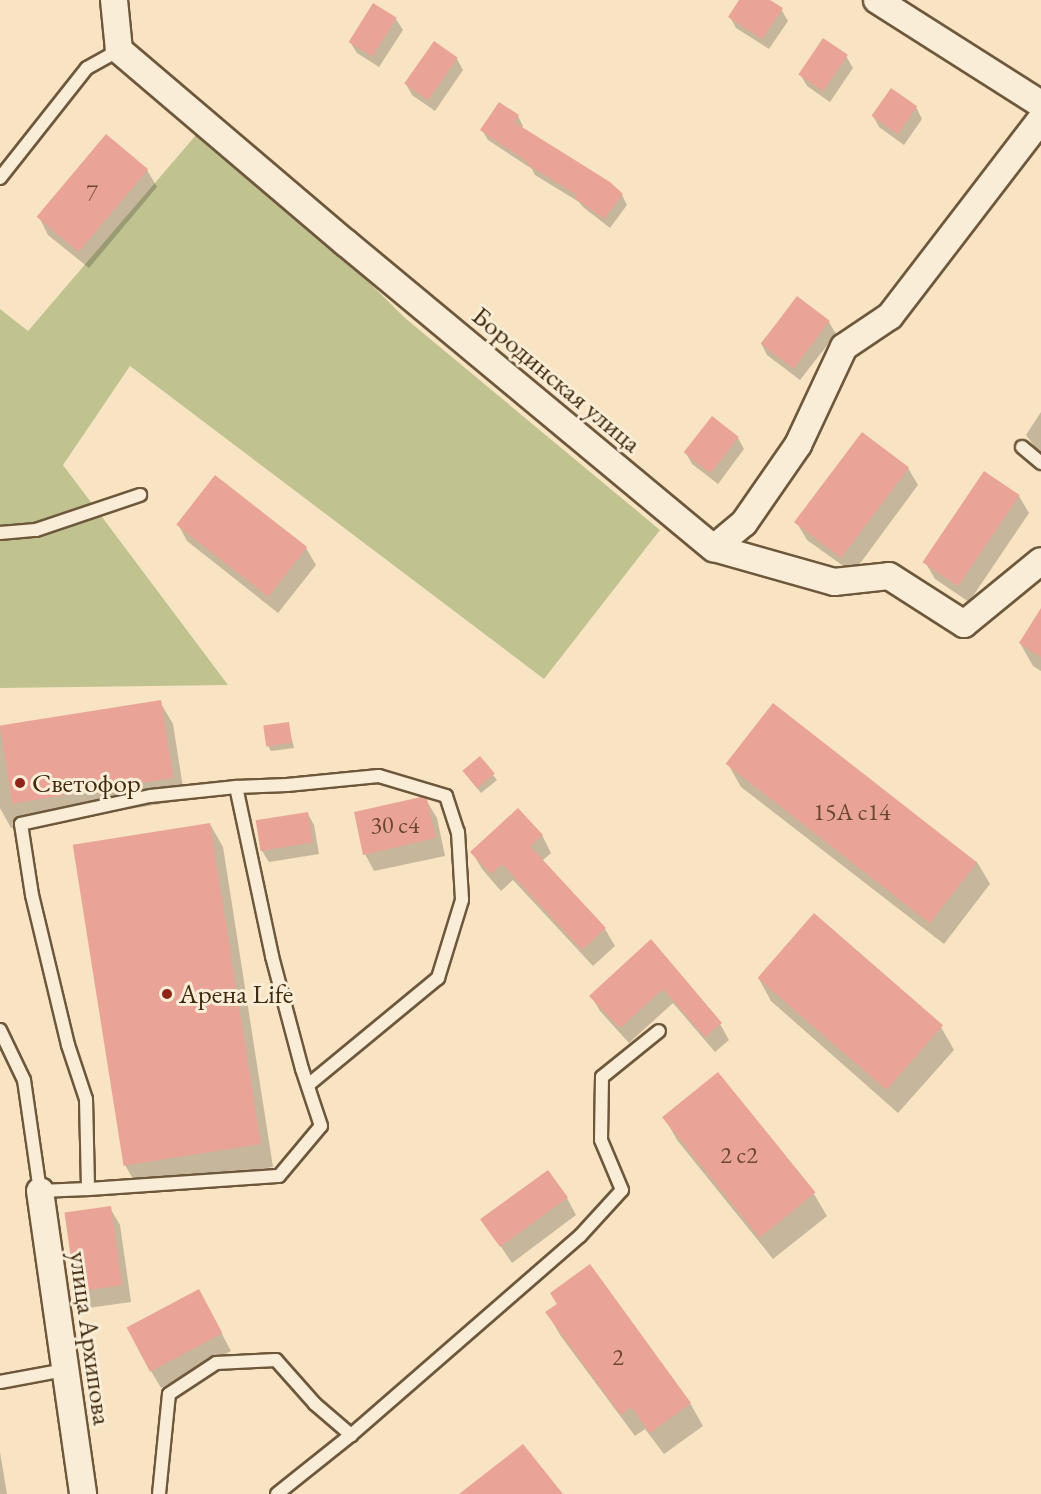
<!DOCTYPE html>
<html>
<head>
<meta charset="utf-8">
<style>
  body { margin:0 }
  #map { position:relative; width:1041px; height:1494px; overflow:hidden; background:#f8e4c2; font-family:"EB Garamond",serif }
  div>[style] { position:absolute }
  .green>* { inset:0; background:#c0c390 }
  .shadow>* { inset:0; background:#0003 }
  .building>* { inset:0; background:#eaa497; transform-origin:0 0 }
  .roads { filter:drop-shadow(2px 0 #6e583c) drop-shadow(-2px 0 #6e583c) drop-shadow(0 2px #6e583c) drop-shadow(0 -2px #6e583c) }
  .service>* { height:12px; margin:-6px; padding:0 6px; transform-origin:6px; border-radius:6px; background:#faedd7 }
  .minor>* { height:26px; margin:-13px; padding:0 13px; transform-origin:13px; border-radius:13px; background:#faedd7 }
  .dots>* { width:16px; height:16px; translate:-50% -50%; box-sizing:border-box; border:3px solid #faedd7; border-radius:50% }
  span { translate:-50% -50%; white-space:nowrap; text-align:center; line-height:1.15; -webkit-text-stroke:6px #faedd7; paint-order:stroke }
  .number-label { font-size:24px; color:#6a4831 }
  .number-label span { -webkit-text-stroke-width:0 }
  .street-label { font-size:27px; color:#402a0f }
  .poi-label { font-size:27px; color:#402a0f }
  .left { translate:0 -50%; text-align:left }
</style>
</head>
<body>
<div id="map">
  <div class="green">
    <div style="clip-path:polygon(196px 135px,318px 232px,405px 318px,660px 530px,544px 679px,130px 366px,63px 465px,228px 685px,0 688px,0 309px,28px 331px)"></div>
  </div>
  <div class="shadow">
    <div style="clip-path:polygon(741px 0,768px 0,781px 9px,788px 21px,769px 49px,736px 28px,730px 17px)"></div>
    <div style="clip-path:polygon(396px 19px,403px 30px,379px 67px,357px 53px,350px 42px)"></div>
    <div style="clip-path:polygon(846px 56px,853px 68px,830px 102px,807px 86px,800px 74px)"></div>
    <div style="clip-path:polygon(457px 59px,463px 70px,435px 111px,412px 95px,406px 84px)"></div>
    <div style="clip-path:polygon(916px 107px,922px 119px,904px 145px,879px 127px,873px 116px)"></div>
    <div style="clip-path:polygon(518px 116px,523px 126px,521px 129px,622px 195px,627px 205px,610px 228px,583px 207px,579px 202px,535px 175px,532px 169px,488px 140px,482px 130px)"></div>
    <div style="clip-path:polygon(147px 170px,157px 187px,89px 268px,48px 235px,39px 217px)"></div>
    <div style="clip-path:polygon(797px 298px,829px 322px,836px 334px,800px 380px,767px 355px,761px 343px)"></div>
    <div style="clip-path:polygon(1041px 412px,1041px 455px,1026px 435px)"></div>
    <div style="clip-path:polygon(738px 438px,744px 449px,718px 484px,692px 464px,686px 453px)"></div>
    <div style="clip-path:polygon(908px 468px,918px 485px,853px 573px,807px 540px,797px 523px)"></div>
    <div style="clip-path:polygon(215px 477px,306px 548px,316px 565px,278px 613px,187px 541px,178px 524px)"></div>
    <div style="clip-path:polygon(1019px 496px,1029px 513px,969px 602px,935px 579px,925px 562px)"></div>
    <div style="clip-path:polygon(1041px 611px,1041px 671px,1033px 666px,1020px 643px)"></div>
    <div style="clip-path:polygon(160px 702px,173px 724px,185px 800px,11px 828px,0 808px,0 727px)"></div>
    <div style="clip-path:polygon(288px 723px,294px 748px,271px 751px,268px 746px)"></div>
    <div style="clip-path:polygon(479px 758px,497px 780px,481px 793px,467px 775px)"></div>
    <div style="clip-path:polygon(728px 764px,977px 862px,990px 884px,944px 944px,741px 787px)"></div>
    <div style="clip-path:polygon(426px 800px,437px 818px,445px 856px,374px 871px,365px 854px)"></div>
    <div style="clip-path:polygon(308px 814px,314px 825px,319px 854px,269px 862px,262px 851px,258px 822px)"></div>
    <div style="clip-path:polygon(210px 824px,223px 847px,273px 1167px,138px 1188px,125px 1165px)"></div>
    <div style="clip-path:polygon(542px 835px,551px 853px,542px 861px,605px 929px,615px 946px,593px 966px,513px 880px,501px 891px,482px 869px,472px 852px)"></div>
    <div style="clip-path:polygon(814px 916px,941px 1027px,954px 1050px,898px 1113px,771px 1001px,759px 979px)"></div>
    <div style="clip-path:polygon(650px 941px,720px 1024px,729px 1040px,715px 1052px,673px 1003px,629px 1043px,600px 1011px,591px 996px)"></div>
    <div style="clip-path:polygon(664px 1117px,814px 1194px,827px 1216px,773px 1259px,677px 1140px)"></div>
    <div style="clip-path:polygon(567px 1198px,576px 1215px,512px 1263px,483px 1220px)"></div>
    <div style="clip-path:polygon(110px 1208px,120px 1225px,131px 1302px,88px 1308px,78px 1290px)"></div>
    <div style="clip-path:polygon(208px 1308px,231px 1351px,161px 1388px,151px 1371px)"></div>
    <div style="clip-path:polygon(547px 1312px,690px 1403px,703px 1426px,664px 1454px,645px 1429px,635px 1436px,560px 1335px)"></div>
    <div style="clip-path:polygon(0 1452px,7px 1494px,0 1494px)"></div>
  </div>
  <div class="building">
    <div style="clip-path:polygon(739px 0,770px 0,783px 8px,762px 39px,728px 17px)"></div>
    <div style="left:373px;top:3px;width:28px;height:46px;rotate:32deg"></div>
    <div style="left:823px;top:38px;width:30px;height:44px;rotate:34deg"></div>
    <div style="left:434px;top:41px;width:29px;height:52px;rotate:35deg"></div>
    <div style="left:891px;top:88px;width:32px;height:34px;rotate:35deg"></div>
    <div style="clip-path:polygon(499px 102px,519px 115px,514px 122px,610px 182px,623px 194px,604px 219px,575px 198px,577px 195px,528px 165px,529px 163px,480px 130px)"></div>
    <div style="left:106px;top:134px;width:55px;height:108px;rotate:40deg"></div>
    <div style="left:797px;top:296px;width:41px;height:60px;rotate:37deg"></div>
    <div style="left:712px;top:416px;width:34px;height:46px;rotate:38deg"></div>
    <div style="left:862px;top:432px;width:59px;height:113px;rotate:37deg"></div>
    <div style="left:984px;top:471px;width:43px;height:110px;rotate:34deg"></div>
    <div style="left:215px;top:475px;width:117px;height:63px;rotate:38deg"></div>
    <div style="clip-path:polygon(1041px 608px,1041px 657px,1019px 643px)"></div>
    <div style="left:161px;top:700px;width:79px;height:163px;rotate:81deg"></div>
    <div style="left:773px;top:703px;width:259px;height:77px;rotate:38deg"></div>
    <div style="left:289px;top:722px;width:21px;height:26px;rotate:82deg"></div>
    <div style="left:480px;top:756px;width:23px;height:23px;rotate:50deg"></div>
    <div style="clip-path:polygon(421px 797px,427px 799px,436px 838px,363px 855px,354px 812px)"></div>
    <div style="clip-path:polygon(518px 808px,543px 835px,530px 846px,606px 928px,582px 950px,502px 864px,491px 874px,470px 852px)"></div>
    <div style="left:308px;top:812px;width:31px;height:53px;rotate:81deg"></div>
    <div style="left:210px;top:823px;width:325px;height:139px;rotate:81deg"></div>
    <div style="left:814px;top:913px;width:171px;height:86px;rotate:41deg"></div>
    <div style="clip-path:polygon(651px 939px,722px 1023px,705px 1037px,663px 989px,620px 1028px,589px 996px)"></div>
    <div style="left:718px;top:1072px;width:155px;height:72px;rotate:51deg"></div>
    <div style="left:548px;top:1170px;width:34px;height:84px;rotate:54deg"></div>
    <div style="left:111px;top:1206px;width:80px;height:47px;rotate:82deg"></div>
    <div style="clip-path:polygon(590px 1264px,691px 1403px,650px 1433px,631px 1407px,621px 1415px,545px 1312px,557px 1304px,550px 1293px)"></div>
    <div style="left:199px;top:1289px;width:50px;height:82px;rotate:62deg"></div>
    <div style="clip-path:polygon(523px 1444px,563px 1494px,459px 1494px)"></div>
  </div>
  <div class="roads">
    <div class="service">
      <div style="left:0;top:178px;width:140px;rotate:-51.7deg"></div>
      <div style="left:87px;top:68px;width:37px;rotate:-29deg"></div>
      <div style="left:1022px;top:447px;width:25px;rotate:40deg"></div>
      <div style="left:0;top:533px;width:36px;rotate:-5deg"></div>
      <div style="left:36px;top:530px;width:110px;rotate:-18.6deg"></div>
      <div style="left:236px;top:787px;width:51px;rotate:-2.2deg"></div>
      <div style="left:287px;top:785px;width:92px;rotate:-5.6deg"></div>
      <div style="left:379px;top:776px;width:70px;rotate:16.6deg"></div>
      <div style="left:446px;top:796px;width:38px;rotate:72deg"></div>
      <div style="left:458px;top:832px;width:68px;rotate:86.6deg"></div>
      <div style="left:462px;top:900px;width:82px;rotate:107.1deg"></div>
      <div style="left:438px;top:978px;width:168px;rotate:140.5deg"></div>
      <div style="left:0;top:1030px;width:55px;rotate:64.4deg"></div>
      <div style="left:24px;top:1080px;width:112px;rotate:81.8deg"></div>
      <div style="left:40px;top:1191px;width:48px;rotate:-2.4deg"></div>
      <div style="left:88px;top:1189px;width:191px;rotate:-3.9deg"></div>
      <div style="left:279px;top:1176px;width:65px;rotate:-50deg"></div>
      <div style="left:321px;top:1126px;width:60px;rotate:-108.4deg"></div>
      <div style="left:302px;top:1069px;width:117px;rotate:-104.9deg"></div>
      <div style="left:272px;top:956px;width:173px;rotate:-102deg"></div>
      <div style="left:236px;top:787px;width:86px;rotate:174deg"></div>
      <div style="left:150px;top:796px;width:132px;rotate:167.8deg"></div>
      <div style="left:21px;top:824px;width:72px;rotate:81.2deg"></div>
      <div style="left:32px;top:895px;width:154px;rotate:76.5deg"></div>
      <div style="left:68px;top:1045px;width:57px;rotate:71.6deg"></div>
      <div style="left:86px;top:1099px;width:90px;rotate:88.7deg"></div>
      <div style="left:0;top:1382px;width:65px;rotate:-10.6deg"></div>
      <div style="left:159px;top:1494px;width:100px;rotate:-84.3deg"></div>
      <div style="left:169px;top:1394px;width:56px;rotate:-33.4deg"></div>
      <div style="left:216px;top:1363px;width:60px;rotate:-2.9deg"></div>
      <div style="left:276px;top:1360px;width:59px;rotate:48.4deg"></div>
      <div style="left:315px;top:1404px;width:48px;rotate:40.7deg"></div>
      <div style="left:277px;top:1494px;width:95px;rotate:-38.6deg"></div>
      <div style="left:351px;top:1435px;width:303px;rotate:-41deg"></div>
      <div style="left:580px;top:1236px;width:62px;rotate:-47.6deg"></div>
      <div style="left:622px;top:1190px;width:54px;rotate:-112.8deg"></div>
      <div style="left:601px;top:1140px;width:63px;rotate:-89.1deg"></div>
      <div style="left:602px;top:1077px;width:73px;rotate:-38.9deg"></div>
    </div>
    <div class="minor">
      <div style="left:114px;top:0;width:50px;rotate:84.3deg"></div>
      <div style="left:119px;top:50px;width:298px;rotate:40.4deg"></div>
      <div style="left:346px;top:243px;width:478px;rotate:39.7deg"></div>
      <div style="left:714px;top:548px;width:125px;rotate:15.8deg"></div>
      <div style="left:834px;top:582px;width:55px;rotate:-6.2deg"></div>
      <div style="left:889px;top:576px;width:89px;rotate:32.6deg"></div>
      <div style="left:964px;top:624px;width:99px;rotate:-39.3deg"></div>
      <div style="left:877px;top:0;width:194px;rotate:32.4deg"></div>
      <div style="left:714px;top:548px;width:39px;rotate:-40deg"></div>
      <div style="left:744px;top:523px;width:95px;rotate:-55.3deg"></div>
      <div style="left:798px;top:445px;width:108px;rotate:-64.9deg"></div>
      <div style="left:844px;top:347px;width:55px;rotate:-34deg"></div>
      <div style="left:890px;top:316px;width:248px;rotate:-52.5deg"></div>
      <div style="left:40px;top:1191px;width:306px;rotate:81.9deg"></div>
    </div>
  </div>
  <div class="dots">
    <div style="left:20px;top:783px;background:#8f2418"></div>
    <div style="left:167px;top:994px;background:#8f2418"></div>
  </div>
  <div class="number-label">
    <span style="left:92px;top:193px">7</span>
    <span style="left:852px;top:812px">15А с14</span>
    <span style="left:395px;top:825px">30 с4</span>
    <span style="left:739px;top:1155px">2 с2</span>
    <span style="left:618px;top:1357px">2</span>
  </div>
  <div class="street-label">
    <span style="left:557px;top:379px;rotate:40deg">Бородинская улица</span>
    <span style="left:91px;top:1338px;rotate:82deg">улица Архипова</span>
  </div>
  <div class="poi-label">
    <span class="left" style="left:32px;top:783px">Светофор</span>
    <span class="left" style="left:179px;top:994px">Арена Life</span>
  </div>
</div>
</body>
</html>
